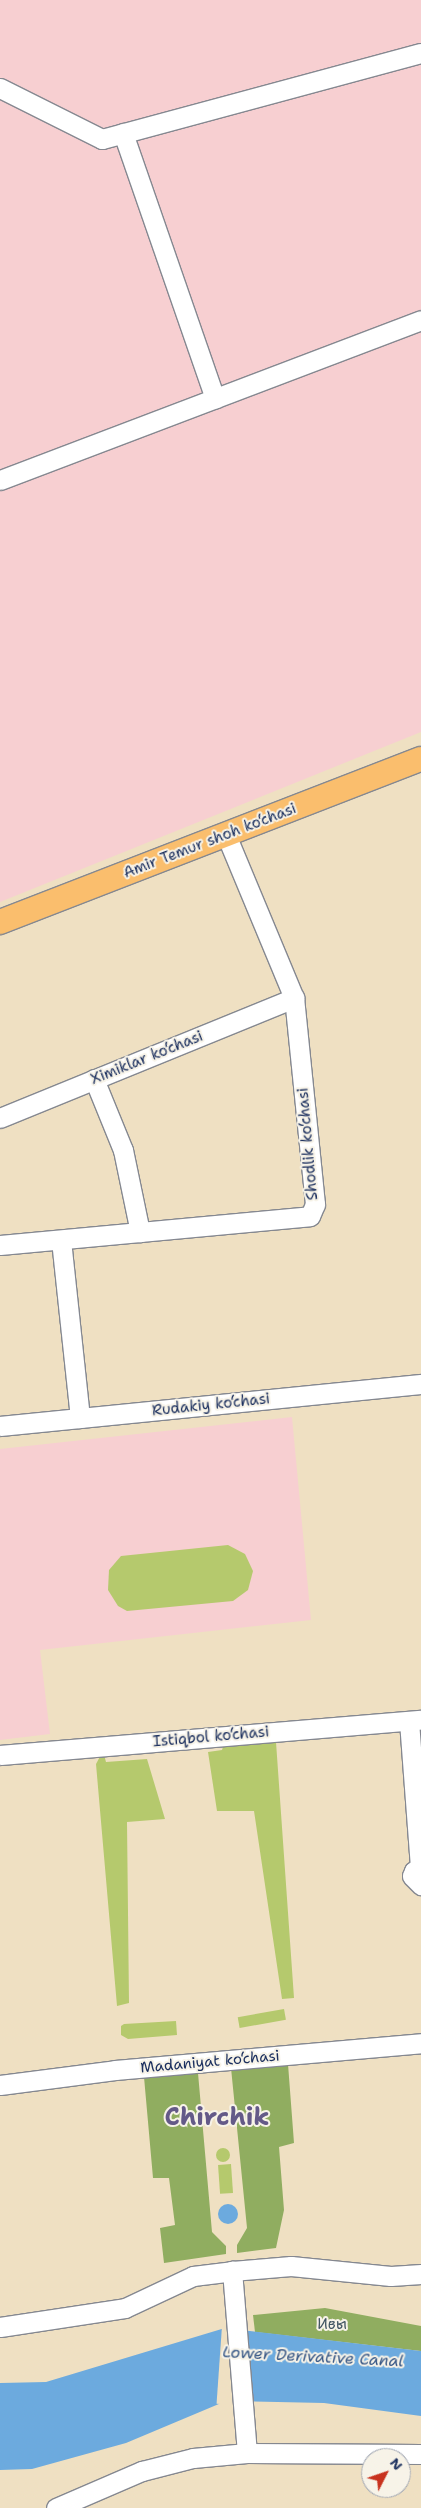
<!DOCTYPE html>
<html>
<head>
<meta charset="utf-8">
<style>
  body { margin:0 }
  #map { position:relative; width:421px; height:2508px; overflow:hidden; background:#efe0c2; font-family:"Shantell Sans",sans-serif }
  div>[style] { position:absolute }
  .built>* { inset:0; background:#f7cfd1 }
  .green>* { inset:0; background:#b5c96d; transform-origin:0 0 }
  .round { border-radius:50% }
  .forest>* { inset:0; background:#90ad60 }
  .water>* { inset:0; background:#6caade }
  .pier>* { inset:0; background:#efe0c2; transform-origin:0 0 }
  .roads { filter:drop-shadow(1px 0 #858890) drop-shadow(-1px 0 #858890) drop-shadow(0 1px #858890) drop-shadow(0 -1px #858890) }
  .minor>* { height:19px; margin:-9.5px; padding:0 9.5px; transform-origin:9.5px; border-radius:9.5px; background:#fff }
  .major>* { height:24px; margin:-12px; padding:0 12px; transform-origin:12px; border-radius:12px; background:#fabe6d }
  span { translate:-50% -50%; white-space:nowrap; text-align:center; line-height:1.15; -webkit-text-stroke:4px #f7f3e8; paint-order:stroke }
  .street-label { font-size:15px; color:#1b2f5e }
  .park-label { font-size:15px; color:#425662 }
  .water-label { font-size:16px; color:#335484; font-style:italic }
  .town-label { font-size:25px; color:#645a88; font-weight:700 }
  .north { position:absolute; left:361px; top:2448px; width:50px; height:50px; box-sizing:border-box; background:#f7f3e8; border:1px solid #9fa5b1; border-radius:50%; rotate:49deg; font-size:14px; font-weight:700; line-height:20px; text-align:center; color:#1b2f5e }
  .north::after { content:''; display:block; margin:auto; width:18px; height:22px; background:#c8321e; clip-path:polygon(50% 0,100% 100%,50% 72%,0 100%) }
</style>
</head>
<body>
<div id="map">
  <div class="built">
    <div style="clip-path:polygon(0 0,421px 0,421px 732px,0 902px)"></div>
    <div style="clip-path:polygon(292px 1417px,311px 1620px,40px 1650px,50px 1734px,0 1740px,0 1449px)"></div>
  </div>
  <div class="green">
    <div style="clip-path:polygon(228px 1545px,245px 1554px,253px 1571px,248px 1590px,233px 1601px,127px 1611px,118px 1606px,108px 1590px,109px 1570px,121px 1556px)"></div>
    <div style="clip-path:polygon(270px 1738px,276px 1742px,294px 1998px,282px 1999px,254px 1811px,217px 1811px,208px 1752px,222px 1750px,224px 1744px)"></div>
    <div style="clip-path:polygon(103px 1751px,106px 1762px,147px 1759px,165px 1819px,127px 1822px,129px 2003px,117px 2006px,96px 1764px)"></div>
    <div style="left:284px;top:2009px;width:11px;height:47px;rotate:80deg"></div>
    <div style="clip-path:polygon(176px 2021px,177px 2035px,128px 2039px,121px 2035px,121px 2026px,124px 2024px)"></div>
    <div class="round" style="left:216px;top:2148px;width:14px;height:14px"></div>
    <div style="left:231px;top:2164px;width:29px;height:13px;rotate:86deg"></div>
  </div>
  <div class="forest">
    <div style="clip-path:polygon(288px 2064px,294px 2143px,279px 2147px,284px 2210px,276px 2248px,237px 2253px,237px 2245px,247px 2228px,231px 2068px)"></div>
    <div style="clip-path:polygon(198px 2073px,212px 2232px,226px 2246px,226px 2254px,164px 2263px,160px 2228px,175px 2225px,169px 2178px,153px 2178px,144px 2077px)"></div>
    <div style="clip-path:polygon(325px 2308px,421px 2326px,421px 2351px,255px 2332px,253px 2315px)"></div>
  </div>
  <div class="water">
    <div class="round" style="left:218px;top:2204px;width:20px;height:20px"></div>
    <div style="clip-path:polygon(225px 2328px,421px 2351px,421px 2416px,324px 2403px,226px 2401px,126px 2443px,32px 2469px,0 2470px,0 2383px,46px 2382px)"></div>
  </div>
  <div class="pier">
    <div style="left:222px;top:2326px;width:26px;height:78px;rotate:4deg"></div>
  </div>
  <div class="roads">
    <div class="minor">
      <div style="left:0;top:88px;width:114px;rotate:26.6deg"></div>
      <div style="left:102px;top:139px;width:330px;rotate:-15.1deg"></div>
      <div style="left:123px;top:133px;width:281px;rotate:70.9deg"></div>
      <div style="left:0;top:480px;width:450px;rotate:-20.8deg"></div>
      <div style="left:94px;top:1079px;width:77px;rotate:67.8deg"></div>
      <div style="left:123px;top:1150px;width:84px;rotate:78.3deg"></div>
      <div style="left:0;top:1118px;width:318px;rotate:-22.2deg"></div>
      <div style="left:61px;top:1240px;width:179px;rotate:83.9deg"></div>
      <div style="left:0;top:1245px;width:311px;rotate:-5.3deg"></div>
      <div style="left:310px;top:1216px;width:13px;rotate:-67deg"></div>
      <div style="left:315px;top:1204px;width:207px;rotate:-95.8deg"></div>
      <div style="left:294px;top:998px;width:177px;rotate:-112.6deg"></div>
      <div style="left:0;top:1426px;width:423px;rotate:-5.7deg"></div>
      <div style="left:409px;top:1721px;width:146px;rotate:85.7deg"></div>
      <div style="left:0;top:1755px;width:422px;rotate:-4.8deg"></div>
      <div style="left:421px;top:1867px;width:8px;rotate:150deg"></div>
      <div style="left:414px;top:1871px;width:5px;rotate:112deg"></div>
      <div style="left:412px;top:1876px;width:13px;rotate:45deg"></div>
      <div style="left:0;top:2085px;width:116px;rotate:-7.4deg"></div>
      <div style="left:115px;top:2070px;width:307px;rotate:-5deg"></div>
      <div style="left:0;top:2327px;width:126px;rotate:-8.6deg"></div>
      <div style="left:125px;top:2308px;width:75px;rotate:-25.2deg"></div>
      <div style="left:193px;top:2276px;width:39px;rotate:-7deg"></div>
      <div style="left:247px;top:2453px;width:183px;rotate:-94.7deg"></div>
      <div style="left:232px;top:2271px;width:59px;rotate:-4.8deg"></div>
      <div style="left:291px;top:2266px;width:100px;rotate:5.7deg"></div>
      <div style="left:391px;top:2276px;width:30px;rotate:-4deg"></div>
      <div style="left:56px;top:2508px;width:94px;rotate:-23.3deg"></div>
      <div style="left:142px;top:2471px;width:53px;rotate:-14.3deg"></div>
      <div style="left:193px;top:2458px;width:54px;rotate:-5.3deg"></div>
      <div style="left:247px;top:2453px;width:174px;rotate:0.3deg"></div>
    </div>
    <div class="major">
      <div style="left:0;top:922px;width:451px;rotate:-21.2deg"></div>
    </div>
  </div>
  <div class="street-label">
    <span style="left:210px;top:841px;rotate:-21deg">Amir Temur shoh ko‘chasi</span>
    <span style="left:147px;top:1058px;rotate:-22deg">Ximiklar ko‘chasi</span>
    <span style="left:308px;top:1144px;rotate:-95deg">Shodlik ko‘chasi</span>
    <span style="left:211px;top:1405px;rotate:-6deg">Rudakiy ko‘chasi</span>
    <span style="left:211px;top:1737px;rotate:-5deg">Istiqbol ko‘chasi</span>
    <span style="left:210px;top:2062px;rotate:-5deg">Madaniyat ko‘chasi</span>
  </div>
  <div class="park-label">
    <span style="left:332px;top:2325px">Ивы</span>
  </div>
  <div class="water-label">
    <span style="left:313px;top:2357px;rotate:3deg">Lower Derivative Canal</span>
  </div>
  <div class="town-label">
    <span style="left:217px;top:2116px">Chirchik</span>
  </div>
  <div class="north">N</div>
</div>
</body>
</html>
